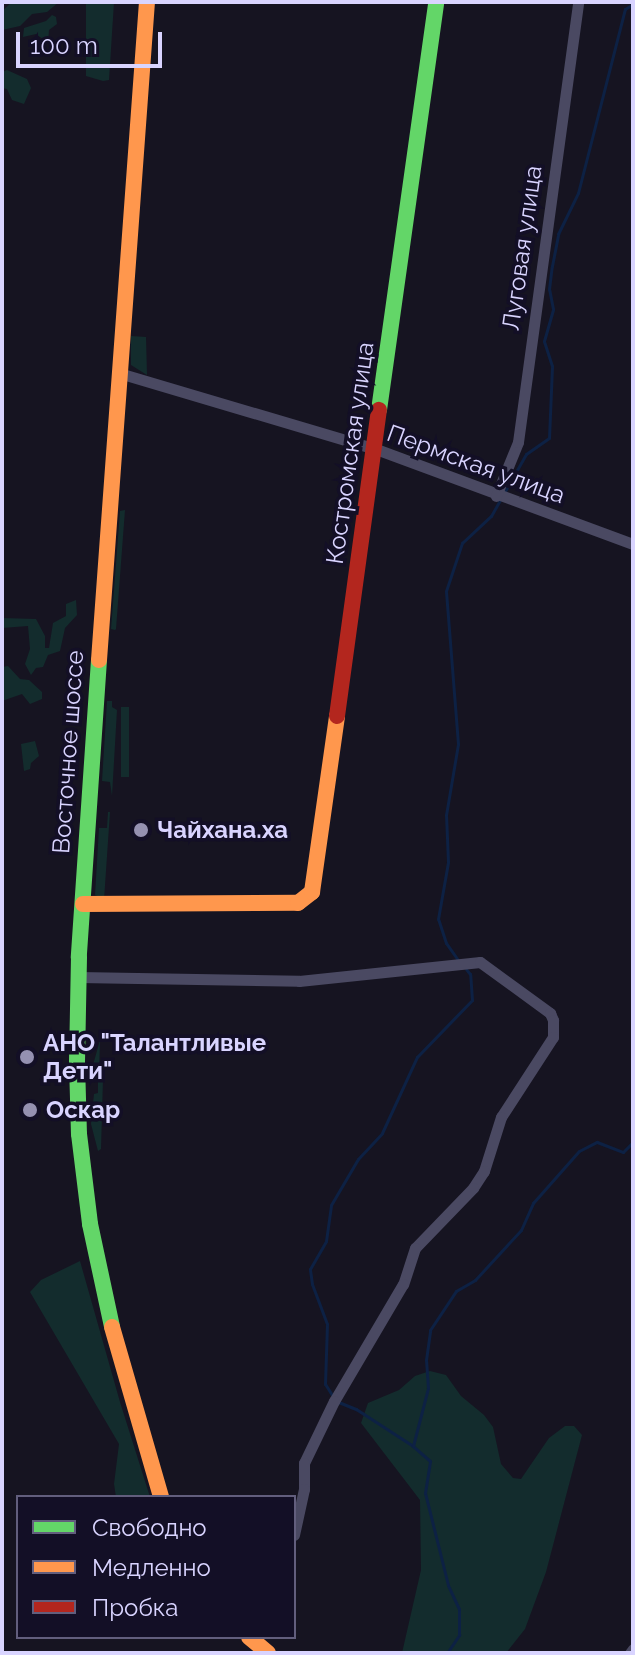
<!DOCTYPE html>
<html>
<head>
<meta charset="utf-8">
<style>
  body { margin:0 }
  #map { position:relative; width:635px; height:1655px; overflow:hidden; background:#161421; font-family:Raleway,sans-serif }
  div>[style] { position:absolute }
  .green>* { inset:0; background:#132c2d; transform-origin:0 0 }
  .stream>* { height:3px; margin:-1.5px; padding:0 1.5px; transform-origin:1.5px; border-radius:1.5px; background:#0d2144 }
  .street>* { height:11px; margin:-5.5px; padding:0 5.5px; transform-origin:5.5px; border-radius:5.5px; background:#4a4962 }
  .fast>* { height:16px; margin:-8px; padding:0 8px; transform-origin:8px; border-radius:8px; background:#63d668 }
  .slow>* { height:16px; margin:-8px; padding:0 8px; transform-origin:8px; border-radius:8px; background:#ff974d }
  .jam>* { height:16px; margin:-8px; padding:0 8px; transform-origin:8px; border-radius:8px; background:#b3261e }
  .dots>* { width:22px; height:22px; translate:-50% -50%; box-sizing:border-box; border:4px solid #130f26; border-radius:50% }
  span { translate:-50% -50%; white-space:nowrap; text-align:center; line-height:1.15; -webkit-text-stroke:7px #130f26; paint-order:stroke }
  .street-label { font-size:24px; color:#d9d4ff }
  .poi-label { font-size:24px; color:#d9d4ff; font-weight:700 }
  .left { translate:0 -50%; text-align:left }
  .frame { position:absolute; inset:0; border:4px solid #d9d4ff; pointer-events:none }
  .legend { position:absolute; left:16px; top:1495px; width:280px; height:144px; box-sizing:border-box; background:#130f26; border:2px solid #625e7d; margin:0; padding:10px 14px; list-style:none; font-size:24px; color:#d9d4ff }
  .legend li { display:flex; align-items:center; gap:16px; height:40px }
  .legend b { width:40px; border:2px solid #625e7d }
  .scale { position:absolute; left:16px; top:32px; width:146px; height:36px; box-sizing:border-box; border:4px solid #d9d4ff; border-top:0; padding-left:10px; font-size:24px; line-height:28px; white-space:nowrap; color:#d9d4ff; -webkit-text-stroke:6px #130f26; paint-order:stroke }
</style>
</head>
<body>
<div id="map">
  <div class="green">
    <div style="clip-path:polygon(12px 2px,59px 2px,47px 12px,32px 14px,20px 26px,2px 30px,2px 11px)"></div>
    <div style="clip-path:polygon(86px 2px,114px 2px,109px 80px,103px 81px,86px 76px)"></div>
    <div style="clip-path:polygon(52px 15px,56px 17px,57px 24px,49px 30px,48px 43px,36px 34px,23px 37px,24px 28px,46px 21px)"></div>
    <div style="clip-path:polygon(7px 70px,27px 79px,31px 88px,24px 104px,12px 100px,7px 89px,2px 88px,2px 72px)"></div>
    <div style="clip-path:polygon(131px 336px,146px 337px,147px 375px,131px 365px)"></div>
    <div style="clip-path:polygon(125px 510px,116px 629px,115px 630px,111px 629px,120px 511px)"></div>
    <div style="clip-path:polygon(76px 600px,77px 615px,65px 628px,60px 651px,48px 655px,43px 667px,36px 668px,31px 675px,25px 664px,30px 649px,28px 626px,2px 628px,2px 618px,36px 619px,45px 636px,45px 648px,49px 648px,53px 623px,66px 616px,66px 604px)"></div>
    <div style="clip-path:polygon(8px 666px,20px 679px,29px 680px,42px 692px,42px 699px,30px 704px,22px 694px,2px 701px,2px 667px)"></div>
    <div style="clip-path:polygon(107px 701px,112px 701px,112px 707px,117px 710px,112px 796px,110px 782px,102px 781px)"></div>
    <div style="left:121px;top:707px;width:8px;height:70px"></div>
    <div style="clip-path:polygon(35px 741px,39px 756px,31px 763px,30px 769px,24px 771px,21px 744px)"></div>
    <div style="clip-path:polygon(108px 812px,110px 812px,104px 900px,95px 895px,99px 828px,107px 828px)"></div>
    <div style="clip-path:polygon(100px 1040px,99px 1074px,103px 1079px,101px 1149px,98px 1151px,91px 1124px,94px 1094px,98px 1093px,98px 1082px,92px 1081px,93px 1065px)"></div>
    <div style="clip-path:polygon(80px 1261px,120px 1402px,150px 1497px,116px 1497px,114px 1484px,119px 1444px,30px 1292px,41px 1280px)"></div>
    <div style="clip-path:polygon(430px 1371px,446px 1375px,461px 1396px,484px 1415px,493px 1427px,501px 1464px,513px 1478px,521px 1479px,549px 1438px,565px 1426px,574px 1426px,582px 1435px,546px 1572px,525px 1629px,506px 1653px,402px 1653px,421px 1570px,420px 1500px,361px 1423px,368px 1403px,399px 1390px,415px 1376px)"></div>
  </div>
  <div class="stream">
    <div style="left:458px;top:960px;width:21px;rotate:-125deg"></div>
    <div style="left:446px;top:943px;width:25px;rotate:-108deg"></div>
    <div style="left:438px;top:919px;width:58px;rotate:-80deg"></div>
    <div style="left:448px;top:862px;width:47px;rotate:-92.4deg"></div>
    <div style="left:446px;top:815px;width:72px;rotate:-80.4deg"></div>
    <div style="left:458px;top:744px;width:153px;rotate:-94.5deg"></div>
    <div style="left:446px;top:591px;width:51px;rotate:-71.6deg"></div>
    <div style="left:462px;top:543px;width:40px;rotate:-43deg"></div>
    <div style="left:491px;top:516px;width:71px;rotate:-60.6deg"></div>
    <div style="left:526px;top:454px;width:28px;rotate:-35deg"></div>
    <div style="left:549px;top:438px;width:72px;rotate:-87.6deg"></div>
    <div style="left:552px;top:366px;width:26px;rotate:-108deg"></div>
    <div style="left:544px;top:341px;width:33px;rotate:-74deg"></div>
    <div style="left:553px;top:309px;width:20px;rotate:-101deg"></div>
    <div style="left:549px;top:289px;width:23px;rotate:-83deg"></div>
    <div style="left:552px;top:266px;width:33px;rotate:-79deg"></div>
    <div style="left:558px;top:234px;width:46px;rotate:-64deg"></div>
    <div style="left:578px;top:193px;width:190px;rotate:-75.7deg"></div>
    <div style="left:625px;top:9px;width:9px;rotate:-32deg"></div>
    <div style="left:332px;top:1395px;width:13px;rotate:-122deg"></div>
    <div style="left:325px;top:1384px;width:60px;rotate:-88.1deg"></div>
    <div style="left:327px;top:1324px;width:43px;rotate:-110.6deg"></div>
    <div style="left:312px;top:1284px;width:15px;rotate:-98deg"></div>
    <div style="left:310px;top:1269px;width:32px;rotate:-60deg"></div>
    <div style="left:326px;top:1241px;width:36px;rotate:-82deg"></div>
    <div style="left:331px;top:1205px;width:53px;rotate:-59.6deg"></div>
    <div style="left:358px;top:1159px;width:35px;rotate:-47deg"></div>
    <div style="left:382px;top:1133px;width:84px;rotate:-65.3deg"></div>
    <div style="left:417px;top:1057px;width:79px;rotate:-46deg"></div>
    <div style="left:472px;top:1000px;width:26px;rotate:-94deg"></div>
    <div style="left:470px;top:974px;width:6px;rotate:-129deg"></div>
    <div style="left:336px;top:1401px;width:22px;rotate:22deg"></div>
    <div style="left:356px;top:1409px;width:68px;rotate:33deg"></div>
    <div style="left:447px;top:1653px;width:22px;rotate:-56deg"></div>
    <div style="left:459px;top:1635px;width:26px;rotate:-90deg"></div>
    <div style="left:459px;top:1609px;width:26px;rotate:-115deg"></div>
    <div style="left:448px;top:1585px;width:95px;rotate:-104deg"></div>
    <div style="left:425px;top:1493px;width:32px;rotate:-81deg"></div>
    <div style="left:430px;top:1461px;width:23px;rotate:-139deg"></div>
    <div style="left:413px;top:1446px;width:60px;rotate:-75.5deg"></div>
    <div style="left:428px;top:1388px;width:28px;rotate:-94deg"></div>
    <div style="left:426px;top:1360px;width:30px;rotate:-82deg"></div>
    <div style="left:430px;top:1330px;width:47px;rotate:-56.3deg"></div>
    <div style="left:456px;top:1291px;width:22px;rotate:-30deg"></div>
    <div style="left:475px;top:1280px;width:68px;rotate:-47.4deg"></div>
    <div style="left:521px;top:1230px;width:30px;rotate:-66deg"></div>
    <div style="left:533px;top:1203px;width:69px;rotate:-48.5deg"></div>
    <div style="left:579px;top:1151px;width:20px;rotate:-27deg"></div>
    <div style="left:597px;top:1142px;width:28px;rotate:21deg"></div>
    <div style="left:623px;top:1152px;width:14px;rotate:-45deg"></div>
  </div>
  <div class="street">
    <div style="left:119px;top:373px;width:268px;rotate:16.5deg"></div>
    <div style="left:376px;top:449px;width:274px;rotate:20.3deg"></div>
    <div style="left:496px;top:496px;width:58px;rotate:-67.8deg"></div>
    <div style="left:518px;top:442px;width:444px;rotate:-82.2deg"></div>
    <div style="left:78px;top:977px;width:221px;rotate:1deg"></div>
    <div style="left:299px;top:981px;width:182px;rotate:-6deg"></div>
    <div style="left:480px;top:962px;width:87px;rotate:36.1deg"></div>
    <div style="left:550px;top:1013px;width:8px;rotate:67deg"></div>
    <div style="left:553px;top:1020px;width:17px;rotate:90deg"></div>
    <div style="left:553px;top:1037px;width:95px;rotate:123deg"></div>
    <div style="left:501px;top:1117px;width:57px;rotate:107.5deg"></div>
    <div style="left:484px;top:1171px;width:20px;rotate:123deg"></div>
    <div style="left:473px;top:1188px;width:83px;rotate:134deg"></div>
    <div style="left:415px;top:1248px;width:38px;rotate:108deg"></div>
    <div style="left:403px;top:1284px;width:136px;rotate:120.5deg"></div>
    <div style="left:334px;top:1401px;width:69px;rotate:115.8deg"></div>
    <div style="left:304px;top:1463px;width:26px;rotate:90deg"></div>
    <div style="left:304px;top:1489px;width:47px;rotate:102.3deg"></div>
    <div style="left:630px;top:1653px;width:5px;rotate:-53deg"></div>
  </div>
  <div class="fast">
    <div style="left:379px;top:410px;width:412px;rotate:-82deg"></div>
    <div style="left:99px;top:660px;width:298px;rotate:93.9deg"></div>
    <div style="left:79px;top:957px;width:106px;rotate:91.1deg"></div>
    <div style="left:77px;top:1063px;width:71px;rotate:88.4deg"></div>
    <div style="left:79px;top:1134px;width:91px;rotate:83deg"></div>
    <div style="left:90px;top:1224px;width:105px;rotate:77.9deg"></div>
  </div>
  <div class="slow">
    <div style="left:99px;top:660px;width:660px;rotate:-85.83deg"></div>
    <div style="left:83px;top:904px;width:215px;rotate:-0.3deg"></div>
    <div style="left:298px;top:903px;width:18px;rotate:-38deg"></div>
    <div style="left:312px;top:892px;width:178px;rotate:-81.9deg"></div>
    <div style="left:112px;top:1327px;width:177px;rotate:73.9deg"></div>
    <div style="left:249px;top:1637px;width:25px;rotate:40deg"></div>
  </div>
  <div class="jam">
    <div style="left:337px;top:716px;width:309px;rotate:-82.2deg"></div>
  </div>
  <div class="dots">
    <div style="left:141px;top:830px;background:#9591b1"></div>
    <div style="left:27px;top:1057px;background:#9591b1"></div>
    <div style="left:30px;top:1110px;background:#9591b1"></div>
  </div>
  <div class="street-label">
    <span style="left:522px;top:248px;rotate:-82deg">Луговая улица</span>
    <span style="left:350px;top:453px;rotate:-82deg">Костромская улица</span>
    <span style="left:476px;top:464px;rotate:20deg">Пермская улица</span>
    <span style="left:68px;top:752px;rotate:-86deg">Восточное шоссе</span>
  </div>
  <div class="poi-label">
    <span class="left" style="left:157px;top:830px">Чайхана.ха</span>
    <span class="left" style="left:43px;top:1057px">АНО "Талантливые<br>Дети"</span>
    <span class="left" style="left:46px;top:1110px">Оскар</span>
  </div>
  <div class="frame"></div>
  <ul class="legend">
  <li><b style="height:10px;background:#63d668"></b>Свободно</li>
  <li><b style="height:10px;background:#ff974d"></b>Медленно</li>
  <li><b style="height:10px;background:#b3261e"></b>Пробка</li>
  </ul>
  <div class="scale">100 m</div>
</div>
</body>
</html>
